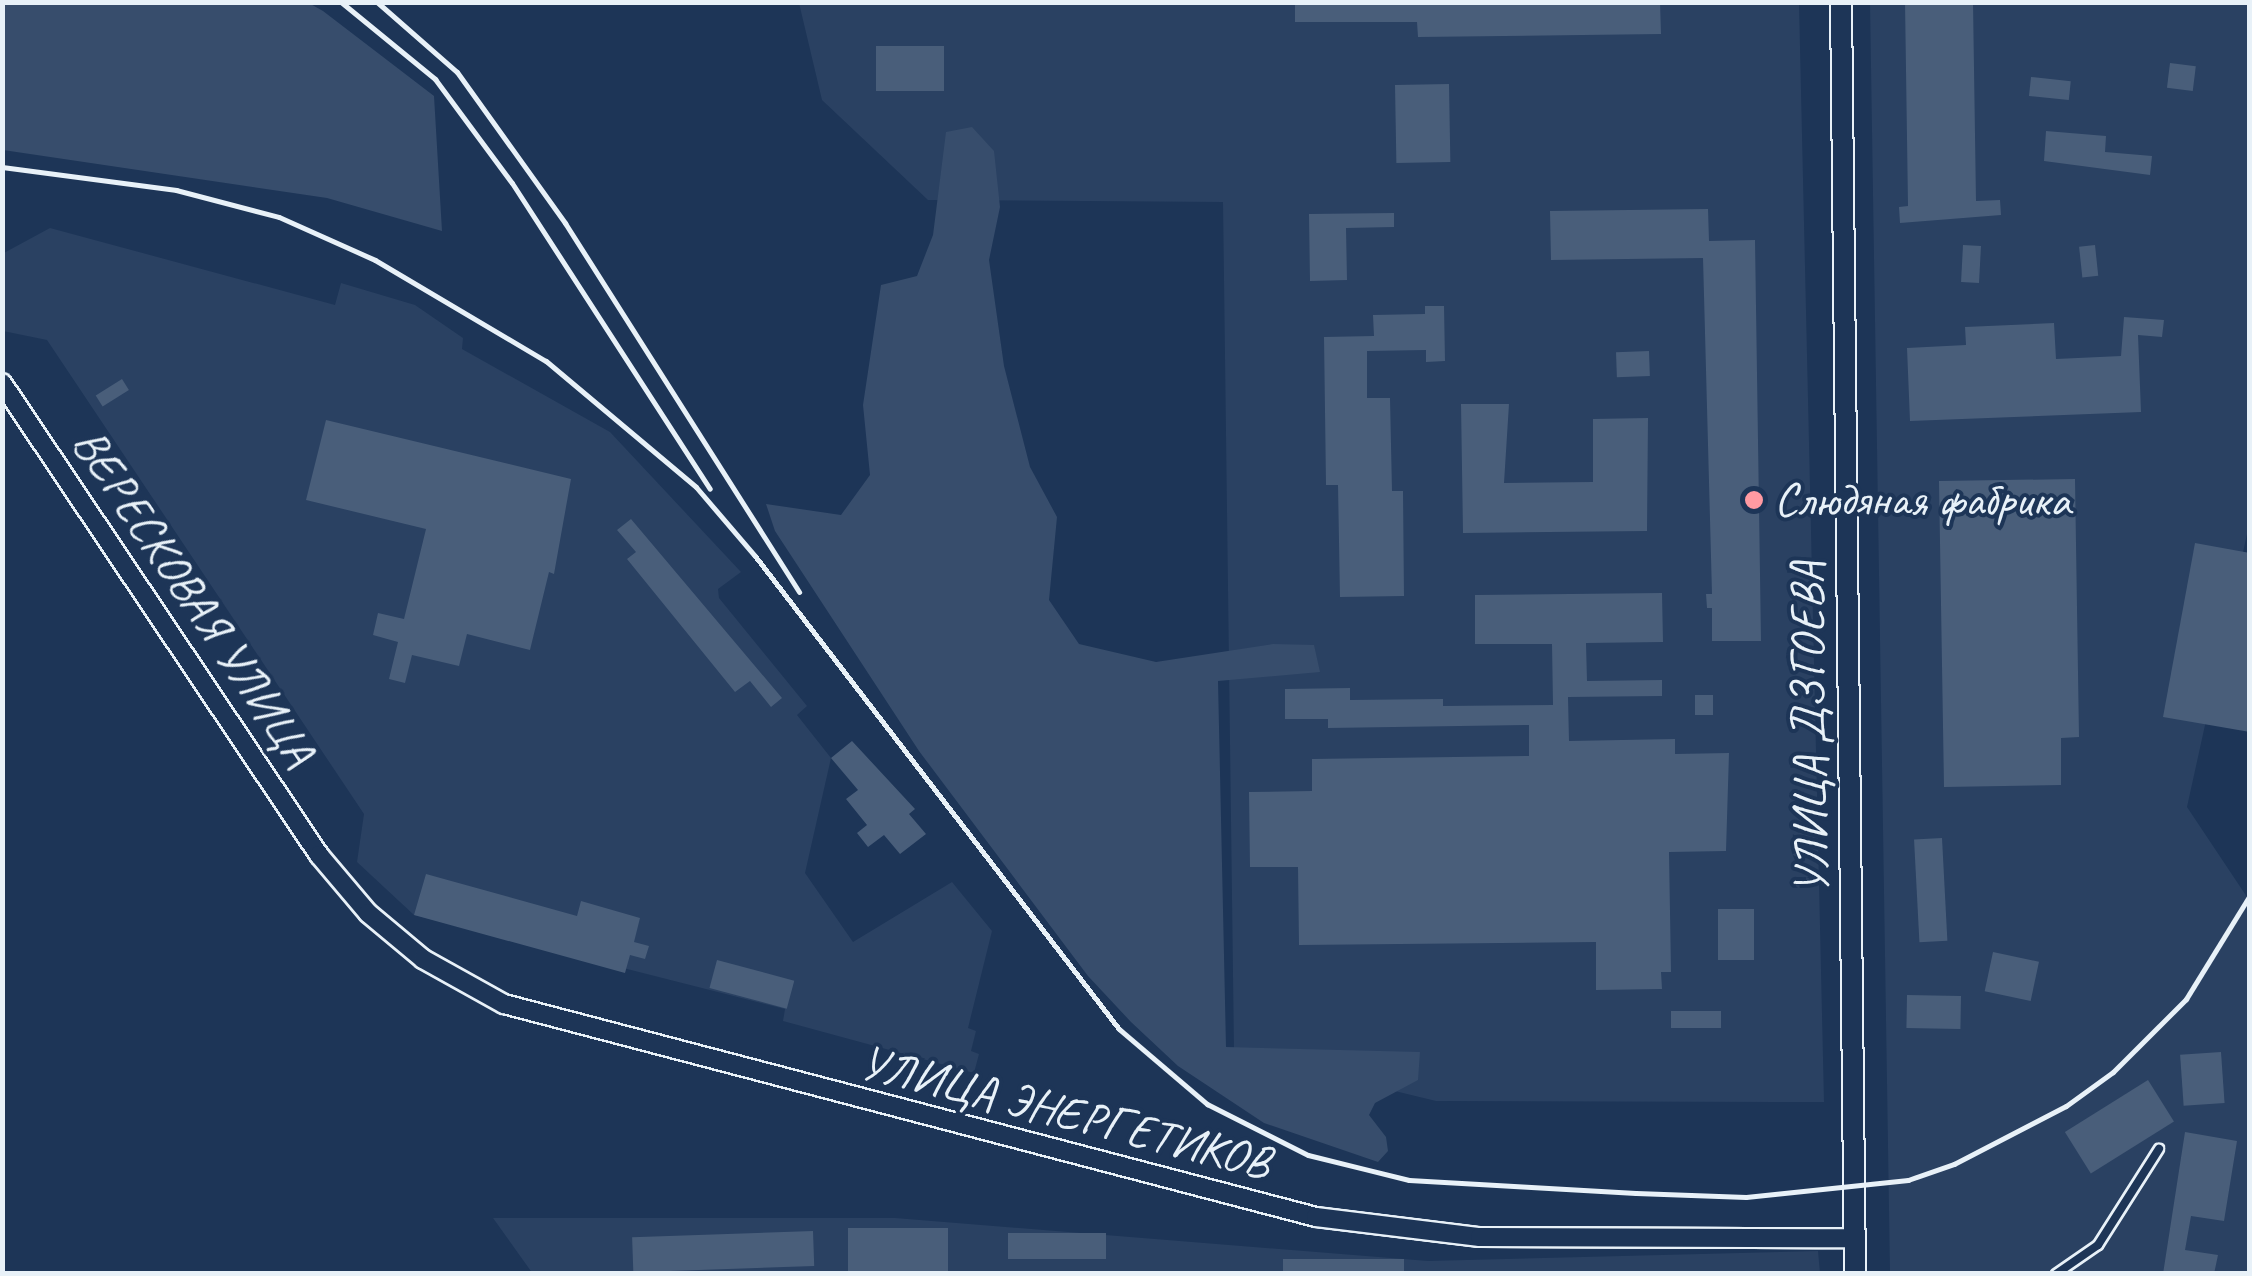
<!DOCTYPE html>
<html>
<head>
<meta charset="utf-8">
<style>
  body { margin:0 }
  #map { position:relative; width:2252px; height:1276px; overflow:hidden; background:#1d3557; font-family:Caveat,sans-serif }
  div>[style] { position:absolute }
  .built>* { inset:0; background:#2a4162 }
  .green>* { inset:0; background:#374d6c }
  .building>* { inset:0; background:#495e7a; transform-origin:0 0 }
  .roads { filter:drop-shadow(2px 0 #e8f1f8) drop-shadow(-2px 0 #e8f1f8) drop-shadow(0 2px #e8f1f8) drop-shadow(0 -2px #e8f1f8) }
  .service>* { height:8px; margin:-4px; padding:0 4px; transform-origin:4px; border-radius:4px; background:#1d3557 }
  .tertiary>* { height:18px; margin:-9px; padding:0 9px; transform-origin:9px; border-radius:9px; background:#1d3557 }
  .secondary>* { height:20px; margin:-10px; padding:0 10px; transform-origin:10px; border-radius:10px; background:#1d3557 }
  .rail>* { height:5px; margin:-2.5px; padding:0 2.5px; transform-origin:2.5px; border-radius:2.5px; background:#e8f1f8 }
  .dots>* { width:28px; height:28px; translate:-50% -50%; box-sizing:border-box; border:5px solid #1d3557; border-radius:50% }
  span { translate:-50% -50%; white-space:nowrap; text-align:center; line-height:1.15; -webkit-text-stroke:8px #1d3557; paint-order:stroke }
  .poi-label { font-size:48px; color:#e8f1f8 }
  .left { translate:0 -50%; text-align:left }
  .street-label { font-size:48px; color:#e8f1f8 }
  .frame { position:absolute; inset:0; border:5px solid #e8f1f8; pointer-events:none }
</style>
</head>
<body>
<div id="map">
  <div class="built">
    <div style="clip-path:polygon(799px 3px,1799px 3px,1824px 1102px,1436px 1101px,1234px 1052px,1223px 202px,928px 200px,822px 100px)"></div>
    <div style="clip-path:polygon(1870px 3px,2249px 3px,2249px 525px,2187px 807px,2249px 900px,2249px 1273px,1890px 1273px)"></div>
    <div style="clip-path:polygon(50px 228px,335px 305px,341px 283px,415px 305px,463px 338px,462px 349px,610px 432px,741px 572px,718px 589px,719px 598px,807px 706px,797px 715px,831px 758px,805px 873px,853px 942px,952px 882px,992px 931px,968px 1028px,976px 1031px,971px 1051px,979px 1054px,974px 1073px,783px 1021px,785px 1009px,414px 915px,357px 862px,364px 814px,47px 340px,3px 331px,2px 254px)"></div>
    <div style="clip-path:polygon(493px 1218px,895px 1218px,1428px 1261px,1818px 1251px,1820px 1273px,533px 1274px)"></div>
  </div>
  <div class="green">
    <div style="clip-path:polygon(3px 2px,307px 2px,323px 11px,434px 96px,442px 231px,327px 198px,3px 150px)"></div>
    <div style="clip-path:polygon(972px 127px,994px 151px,1000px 207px,989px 260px,1004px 366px,1030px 467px,1057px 517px,1049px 600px,1079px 644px,1156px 662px,1273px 644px,1314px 645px,1320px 672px,1218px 681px,1226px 1047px,1420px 1052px,1418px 1080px,1375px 1103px,1369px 1115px,1386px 1137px,1388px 1151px,1378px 1162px,1264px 1123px,1178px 1066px,1131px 1022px,1088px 976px,919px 751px,775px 531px,766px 504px,841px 515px,870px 475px,863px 405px,881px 285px,917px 276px,933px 235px,946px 132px)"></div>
  </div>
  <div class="building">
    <div style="clip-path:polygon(1295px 2px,1660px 2px,1661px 34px,1418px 37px,1417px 22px,1295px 22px)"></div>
    <div style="clip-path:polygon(1905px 2px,1973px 2px,1976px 201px,2000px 200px,2001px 215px,1900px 223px,1899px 207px,1908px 206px)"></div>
    <div style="left:876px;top:46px;width:68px;height:45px"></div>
    <div style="left:2170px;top:63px;width:26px;height:25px;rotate:7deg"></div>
    <div style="left:2031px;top:77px;width:40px;height:19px;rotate:6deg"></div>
    <div style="left:1449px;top:84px;width:78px;height:54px;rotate:89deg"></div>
    <div style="clip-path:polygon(2046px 131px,2106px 136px,2105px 152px,2152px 156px,2150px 175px,2044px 161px)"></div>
    <div style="clip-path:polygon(1708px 209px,1709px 241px,1755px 240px,1761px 641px,1712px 641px,1712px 608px,1707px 608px,1706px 594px,1712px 594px,1703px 258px,1551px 260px,1550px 211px)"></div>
    <div style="clip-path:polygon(1394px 213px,1394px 227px,1346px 228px,1347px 280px,1310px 281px,1309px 214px)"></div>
    <div style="left:1963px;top:245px;width:18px;height:37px;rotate:3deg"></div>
    <div style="left:2095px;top:245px;width:31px;height:16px;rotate:84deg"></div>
    <div style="clip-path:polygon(1425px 306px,1444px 306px,1445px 361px,1426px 362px,1426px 350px,1367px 351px,1367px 398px,1390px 398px,1392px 491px,1403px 491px,1404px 596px,1340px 597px,1338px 485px,1326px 485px,1324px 337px,1374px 336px,1373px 315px,1425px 314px)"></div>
    <div style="clip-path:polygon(2124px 317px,2164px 320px,2162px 337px,2138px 335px,2141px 412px,1910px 421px,1907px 348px,1966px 345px,1965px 327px,2054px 323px,2056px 359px,2121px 356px)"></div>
    <div style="left:1649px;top:351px;width:25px;height:33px;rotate:88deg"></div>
    <div style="left:122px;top:379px;width:13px;height:31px;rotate:58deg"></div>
    <div style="clip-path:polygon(1461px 404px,1509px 404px,1504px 483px,1593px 482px,1593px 419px,1648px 418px,1647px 531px,1463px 533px)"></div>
    <div style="clip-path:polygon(326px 420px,571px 479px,554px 574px,549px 572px,530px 650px,467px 634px,459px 666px,412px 655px,405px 683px,389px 679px,398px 642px,373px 635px,378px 613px,404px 619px,426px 529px,306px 500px)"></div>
    <div style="clip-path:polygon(2075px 479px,2079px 737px,2061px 738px,2061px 785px,1944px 787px,1939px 481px)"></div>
    <div style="clip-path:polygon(631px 519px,782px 698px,771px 707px,750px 681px,735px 692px,627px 559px,636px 552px,617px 530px)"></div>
    <div style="clip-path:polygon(2195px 543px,2250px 553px,2250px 732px,2163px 717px)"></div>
    <div style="clip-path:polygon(1662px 593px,1663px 642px,1586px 643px,1587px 681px,1662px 680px,1662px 696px,1568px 697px,1569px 741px,1675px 739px,1675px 754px,1729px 753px,1726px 851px,1669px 852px,1671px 972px,1661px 972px,1662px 989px,1596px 990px,1596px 942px,1299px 945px,1298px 867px,1250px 867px,1249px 792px,1312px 791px,1312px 759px,1529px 756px,1529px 725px,1328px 728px,1328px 719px,1285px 719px,1285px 689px,1350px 688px,1350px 700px,1443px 699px,1443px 706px,1553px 705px,1552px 644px,1475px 644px,1475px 595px)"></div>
    <div style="left:1695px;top:695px;width:18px;height:20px"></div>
    <div style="clip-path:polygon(852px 741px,915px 809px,909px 814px,926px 834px,900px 854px,884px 835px,868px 847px,857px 833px,867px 825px,846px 799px,858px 790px,831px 758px)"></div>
    <div style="left:1942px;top:838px;width:103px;height:28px;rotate:87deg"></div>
    <div style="clip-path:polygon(426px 874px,577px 916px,581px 901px,640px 918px,634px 942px,649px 946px,645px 959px,630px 955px,625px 973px,414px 915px)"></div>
    <div style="left:1718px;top:909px;width:36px;height:51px"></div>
    <div style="left:1993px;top:952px;width:47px;height:40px;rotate:12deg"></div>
    <div style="left:717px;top:960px;width:80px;height:29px;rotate:15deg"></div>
    <div style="left:1907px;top:995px;width:54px;height:33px;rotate:1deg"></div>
    <div style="left:1671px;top:1011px;width:50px;height:17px"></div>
    <div style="left:2221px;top:1052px;width:51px;height:41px;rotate:86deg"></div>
    <div style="left:2148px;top:1080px;width:49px;height:98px;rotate:58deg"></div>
    <div style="clip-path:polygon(2185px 1132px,2237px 1141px,2224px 1221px,2191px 1216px,2185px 1250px,2218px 1255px,2214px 1274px,2163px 1274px)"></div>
    <div style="left:948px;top:1228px;width:46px;height:100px;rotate:90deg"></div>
    <div style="left:813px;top:1231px;width:35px;height:181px;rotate:88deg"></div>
    <div style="left:1008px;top:1233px;width:98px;height:26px"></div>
    <div style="left:1404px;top:1259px;width:15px;height:121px;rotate:90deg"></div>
  </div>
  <div class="roads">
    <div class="service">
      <div style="left:2056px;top:1274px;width:51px;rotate:-34.6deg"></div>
      <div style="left:2098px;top:1245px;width:114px;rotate:-57.6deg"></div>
    </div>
    <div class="tertiary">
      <div style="left:2px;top:383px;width:569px;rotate:56.11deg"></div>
      <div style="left:319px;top:855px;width:76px;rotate:49.8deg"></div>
      <div style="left:368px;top:913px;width:72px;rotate:39.9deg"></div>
      <div style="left:423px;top:959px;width:93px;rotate:29.1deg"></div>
      <div style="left:504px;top:1004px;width:839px;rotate:14.7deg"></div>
      <div style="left:1316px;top:1217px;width:165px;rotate:7deg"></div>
      <div style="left:1480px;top:1237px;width:376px;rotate:0.2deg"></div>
    </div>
    <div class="secondary">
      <div style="left:1841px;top:2px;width:1272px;rotate:89.37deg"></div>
    </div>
  </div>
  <div class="rail">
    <div style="left:341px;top:2px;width:122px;rotate:39.3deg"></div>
    <div style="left:435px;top:79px;width:129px;rotate:53.5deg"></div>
    <div style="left:512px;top:183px;width:364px;rotate:57.1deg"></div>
    <div style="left:377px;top:2px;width:106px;rotate:41.2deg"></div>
    <div style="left:457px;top:72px;width:186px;rotate:54.4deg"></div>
    <div style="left:565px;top:223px;width:437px;rotate:57.6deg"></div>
    <div style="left:2px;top:167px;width:176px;rotate:7.5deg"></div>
    <div style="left:176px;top:190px;width:106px;rotate:14.7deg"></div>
    <div style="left:279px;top:217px;width:105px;rotate:24.1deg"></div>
    <div style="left:375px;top:260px;width:199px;rotate:30.6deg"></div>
    <div style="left:546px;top:361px;width:196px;rotate:40deg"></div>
    <div style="left:696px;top:487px;width:91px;rotate:49.5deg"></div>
    <div style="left:755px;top:556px;width:597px;rotate:52.42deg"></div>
    <div style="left:1119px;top:1029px;width:116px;rotate:40.4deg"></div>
    <div style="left:1207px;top:1104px;width:113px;rotate:26.8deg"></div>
    <div style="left:1308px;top:1155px;width:104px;rotate:13.9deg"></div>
    <div style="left:1409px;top:1180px;width:227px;rotate:3.3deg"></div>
    <div style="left:1636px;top:1193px;width:110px;rotate:2.1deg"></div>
    <div style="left:1746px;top:1197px;width:163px;rotate:-6deg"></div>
    <div style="left:1908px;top:1180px;width:49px;rotate:-19.2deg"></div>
    <div style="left:1954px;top:1164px;width:126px;rotate:-27.4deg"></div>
    <div style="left:2066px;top:1106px;width:58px;rotate:-35.9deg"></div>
    <div style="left:2113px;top:1072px;width:103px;rotate:-45deg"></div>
    <div style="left:2186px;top:999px;width:122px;rotate:-58.4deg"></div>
  </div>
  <div class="dots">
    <div style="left:1754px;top:500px;background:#ff9aa2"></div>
  </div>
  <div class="poi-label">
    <span class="left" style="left:1774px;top:500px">Слюдяная фабрика</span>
  </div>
  <div class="street-label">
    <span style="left:194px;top:597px;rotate:56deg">ВЕРЕСКОВАЯ УЛИЦА</span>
    <span style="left:1809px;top:728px;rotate:-91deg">УЛИЦА ДЗГОЕВА</span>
    <span style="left:1065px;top:1112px;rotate:14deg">УЛИЦА ЭНЕРГЕТИКОВ</span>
  </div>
  <div class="frame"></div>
</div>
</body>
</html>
